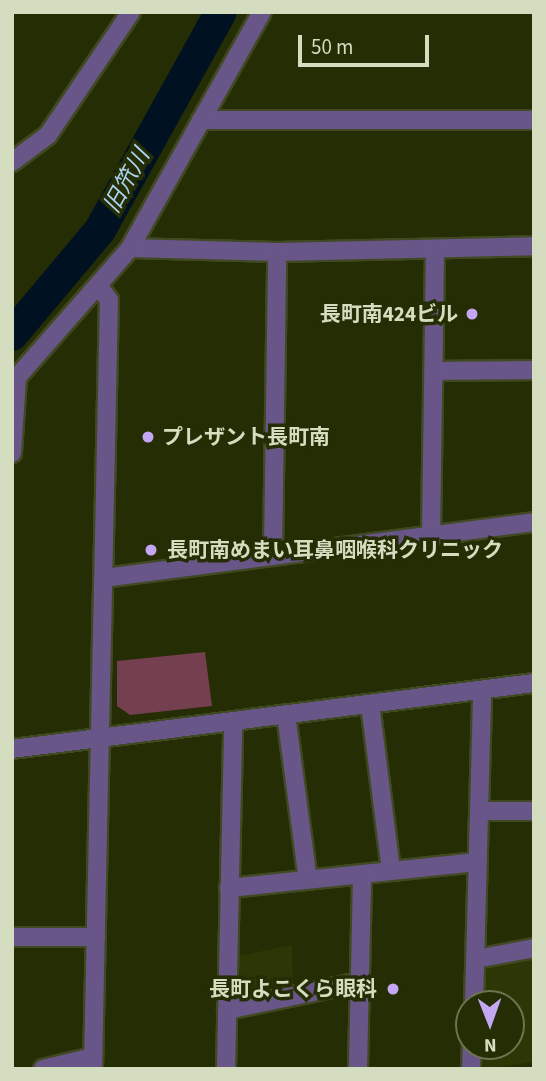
<!DOCTYPE html>
<html>
<head>
<meta charset="utf-8">
<style>
  body { margin:0 }
  #map { position:relative; width:546px; height:1081px; overflow:hidden; background:#242d03; font-family:"Source Sans 3","Noto Sans JP",sans-serif }
  div>[style] { position:absolute }
  .built>* { inset:0; background:#2d3705 }
  .green>* { inset:0; background:#743f4f }
  .river>* { height:32px; margin:-16px; padding:0 16px; transform-origin:16px; border-radius:16px; background:#012 }
  .roads { filter:drop-shadow(2px 0 #404921) drop-shadow(-2px 0 #404921) drop-shadow(0 2px #404921) drop-shadow(0 -2px #404921) }
  .minor>* { height:18px; margin:-9px; padding:0 9px; transform-origin:9px; border-radius:9px; background:#695688 }
  .tertiary>* { height:18px; margin:-9px; padding:0 9px; transform-origin:9px; border-radius:9px; background:#695688 }
  .dots>* { width:19px; height:19px; translate:-50% -50%; box-sizing:border-box; border:4px solid #242d03; border-radius:50% }
  span { translate:-50% -50%; white-space:nowrap; text-align:center; line-height:1.15; -webkit-text-stroke:7px #242d03; paint-order:stroke }
  .poi-label { font-size:21px; color:#d5ddc1; font-weight:700 }
  .right { translate:-100% -50%; text-align:right }
  .left { translate:0 -50%; text-align:left }
  .water-label { font-size:23px; color:#acd4f2; font-style:italic }
  .frame { position:absolute; inset:0; border:14px solid #d5ddc1; pointer-events:none }
  .north { position:absolute; left:455px; top:990px; width:70px; height:70px; box-sizing:border-box; background:#242d03; border:2px solid #6b734f; border-radius:50%; rotate:179deg; font-size:19px; font-weight:700; line-height:28px; text-align:center; color:#d5ddc1 }
  .north::after { content:''; display:block; margin:auto; width:24px; height:32px; background:#c3a7f2; clip-path:polygon(50% 0,100% 100%,50% 72%,0 100%) }
  .scale { position:absolute; left:298px; top:35px; width:131px; height:32px; box-sizing:border-box; border:4px solid #d5ddc1; border-top:0; padding-left:9px; font-size:21px; line-height:24px; white-space:nowrap; color:#d5ddc1; -webkit-text-stroke:5px #242d03; paint-order:stroke }
</style>
</head>
<body>
<div id="map">
  <div class="built">
    <div style="clip-path:polygon(292px 945px,293px 987px,242px 996px,234px 986px,234px 957px)"></div>
    <div style="clip-path:polygon(534px 958px,534px 1062px,484px 1069px,483px 1046px,511px 1046px,511px 1004px,484px 1004px,485px 967px)"></div>
  </div>
  <div class="green">
    <div style="clip-path:polygon(205px 652px,212px 706px,130px 715px,117px 706px,117px 661px)"></div>
  </div>
  <div class="river">
    <div style="left:12px;top:335px;width:137px;rotate:-50deg"></div>
    <div style="left:100px;top:230px;width:249px;rotate:-61deg"></div>
  </div>
  <div class="roads">
    <div class="minor">
      <div style="left:201px;top:120px;width:333px"></div>
      <div style="left:130px;top:248px;width:147px;rotate:1.6deg"></div>
      <div style="left:277px;top:252px;width:257px;rotate:-1.3deg"></div>
      <div style="left:436px;top:371px;width:98px;rotate:-0.6deg"></div>
      <div style="left:12px;top:453px;width:75px;rotate:-86.2deg"></div>
      <div style="left:431px;top:536px;width:287px;rotate:-89.2deg"></div>
      <div style="left:273px;top:553px;width:301px;rotate:-89.2deg"></div>
      <div style="left:104px;top:578px;width:434px;rotate:-7.4deg"></div>
      <div style="left:370px;top:704px;width:168px;rotate:82.8deg"></div>
      <div style="left:286px;top:714px;width:167px;rotate:82.5deg"></div>
      <div style="left:480px;top:811px;width:54px"></div>
      <div style="left:229px;top:888px;width:250px;rotate:-6deg"></div>
      <div style="left:476px;top:959px;width:59px;rotate:-10.7deg"></div>
      <div style="left:474px;top:1004px;width:314px;rotate:-88.5deg"></div>
      <div style="left:227px;top:1010px;width:136px;rotate:-11.9deg"></div>
      <div style="left:43px;top:1069px;width:51px;rotate:-13.5deg"></div>
      <div style="left:226px;top:1069px;width:348px;rotate:-88.8deg"></div>
      <div style="left:358px;top:1069px;width:195px;rotate:-88.8deg"></div>
      <div style="left:471px;top:1069px;width:23px;rotate:-88deg"></div>
    </div>
    <div class="tertiary">
      <div style="left:12px;top:162px;width:45px;rotate:-36.9deg"></div>
      <div style="left:48px;top:135px;width:148px;rotate:-56deg"></div>
      <div style="left:12px;top:383px;width:179px;rotate:-48.8deg"></div>
      <div style="left:130px;top:248px;width:270px;rotate:-60.8deg"></div>
      <div style="left:12px;top:749px;width:526px;rotate:-7.21deg"></div>
      <div style="left:12px;top:937px;width:84px"></div>
      <div style="left:93px;top:1069px;width:769px;rotate:-88.81deg"></div>
      <div style="left:109px;top:300px;width:15px;rotate:-127deg"></div>
    </div>
  </div>
  <div class="dots">
    <div style="left:472px;top:314px;background:#c3a7f2"></div>
    <div style="left:148px;top:437px;background:#c3a7f2"></div>
    <div style="left:151px;top:550px;background:#c3a7f2"></div>
    <div style="left:393px;top:989px;background:#c3a7f2"></div>
  </div>
  <div class="poi-label">
    <span class="right" style="left:458px;top:314px">長町南424ビル</span>
    <span class="left" style="left:162px;top:437px">プレザント長町南</span>
    <span class="left" style="left:167px;top:550px">長町南めまい耳鼻咽喉科クリニック</span>
    <span class="right" style="left:377px;top:989px">長町よこくら眼科</span>
  </div>
  <div class="water-label">
    <span style="left:127px;top:181px;rotate:-61deg">旧笊川</span>
  </div>
  <div class="frame"></div>
  <div class="north">N</div>
  <div class="scale">50 m</div>
</div>
</body>
</html>
